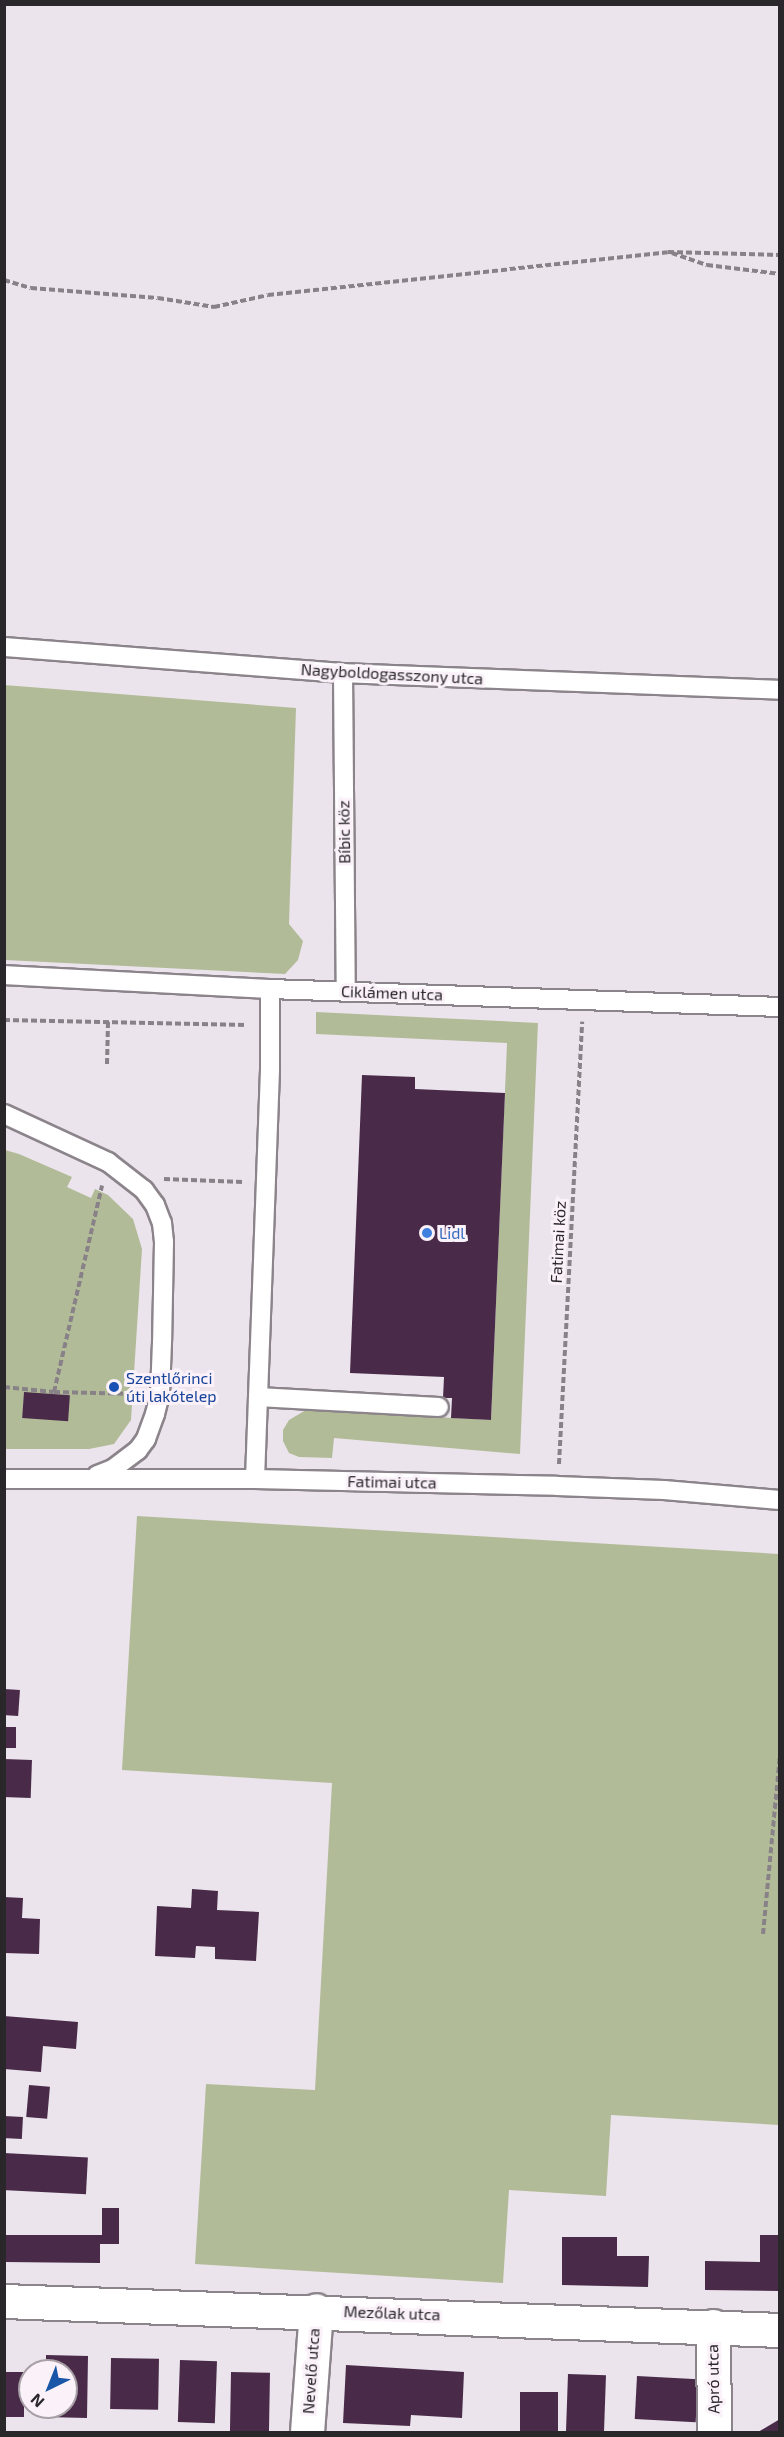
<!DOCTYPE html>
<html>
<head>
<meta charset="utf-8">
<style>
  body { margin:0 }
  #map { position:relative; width:784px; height:2437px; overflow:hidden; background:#ece4ec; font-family:"Exo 2",sans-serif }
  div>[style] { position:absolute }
  .green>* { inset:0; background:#b2bb98 }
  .building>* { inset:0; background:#492b49; transform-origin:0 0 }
  .path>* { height:4px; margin-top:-2px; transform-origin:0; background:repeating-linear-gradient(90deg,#888288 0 6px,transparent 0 9px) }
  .roads { filter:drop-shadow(2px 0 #8c848b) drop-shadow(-2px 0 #8c848b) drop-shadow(0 2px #8c848b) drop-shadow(0 -2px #8c848b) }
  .service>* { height:18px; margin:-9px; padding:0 9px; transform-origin:9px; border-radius:9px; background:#fff }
  .minor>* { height:33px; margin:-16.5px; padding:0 16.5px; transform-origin:16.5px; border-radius:16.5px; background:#fff }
  .dots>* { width:16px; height:16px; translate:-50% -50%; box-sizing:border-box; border:3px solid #faf1f9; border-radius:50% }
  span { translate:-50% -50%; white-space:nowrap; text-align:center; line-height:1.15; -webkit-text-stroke:6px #faf1f9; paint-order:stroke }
  .street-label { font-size:16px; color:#2a272a }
  .shop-label { font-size:16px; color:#366cbe }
  .left { translate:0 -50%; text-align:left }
  .transit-label { font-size:16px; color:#164399 }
  .frame { position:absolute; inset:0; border:6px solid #2a272a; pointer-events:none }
  .north { position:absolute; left:18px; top:2359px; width:60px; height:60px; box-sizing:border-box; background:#faf1f9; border:2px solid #a7a0a6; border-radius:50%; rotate:223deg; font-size:16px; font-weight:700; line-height:24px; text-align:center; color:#2a272a }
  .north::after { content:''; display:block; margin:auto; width:21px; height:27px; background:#1956a7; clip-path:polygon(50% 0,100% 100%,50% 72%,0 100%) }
</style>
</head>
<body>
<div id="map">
  <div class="green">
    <div style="clip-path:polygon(4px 685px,296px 708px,289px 924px,303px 941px,298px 960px,285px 974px,5px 960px)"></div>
    <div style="clip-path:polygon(316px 1012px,538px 1023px,520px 1454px,334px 1438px,332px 1458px,299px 1457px,289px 1453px,283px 1441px,283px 1430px,289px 1420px,306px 1410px,491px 1420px,507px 1043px,316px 1034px)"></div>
    <div style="clip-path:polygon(5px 1150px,19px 1154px,72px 1177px,67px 1187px,91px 1198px,95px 1189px,108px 1195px,133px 1219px,142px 1249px,131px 1420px,114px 1444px,89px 1449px,5px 1449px)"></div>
    <div style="clip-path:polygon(137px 1516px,779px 1554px,779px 2125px,611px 2115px,606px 2196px,509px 2190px,503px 2283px,195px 2264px,206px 2084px,315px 2090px,332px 1783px,122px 1770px)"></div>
  </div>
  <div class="building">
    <div style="clip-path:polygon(362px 1075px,415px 1077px,415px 1089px,505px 1093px,491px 1420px,451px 1418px,452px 1398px,443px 1398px,444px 1377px,350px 1373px)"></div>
    <div style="left:24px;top:1392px;width:46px;height:26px;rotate:4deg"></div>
    <div style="left:4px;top:1689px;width:16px;height:26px;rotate:4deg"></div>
    <div style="left:4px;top:1727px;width:12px;height:21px"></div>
    <div style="left:4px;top:1759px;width:28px;height:38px;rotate:2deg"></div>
    <div style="clip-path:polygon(192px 1889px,218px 1891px,217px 1910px,259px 1912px,256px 1961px,215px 1959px,215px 1947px,196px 1946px,195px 1958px,155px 1956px,157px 1906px,191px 1908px)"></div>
    <div style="clip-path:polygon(4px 1897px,23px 1898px,22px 1918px,40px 1919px,39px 1954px,4px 1953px)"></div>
    <div style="clip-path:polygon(4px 2016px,78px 2022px,76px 2049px,43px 2046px,41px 2072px,4px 2069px)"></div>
    <div style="left:29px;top:2085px;width:21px;height:32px;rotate:5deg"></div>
    <div style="left:4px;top:2116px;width:19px;height:22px;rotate:3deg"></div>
    <div style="left:4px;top:2153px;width:84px;height:37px;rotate:3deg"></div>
    <div style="clip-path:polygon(102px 2208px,119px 2208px,119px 2244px,100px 2244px,100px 2263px,4px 2262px,4px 2235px,102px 2235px)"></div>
    <div style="clip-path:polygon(760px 2235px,780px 2235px,780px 2291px,705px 2290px,705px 2261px,760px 2262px)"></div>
    <div style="clip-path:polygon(562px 2237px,617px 2237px,617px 2256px,649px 2256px,648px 2287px,562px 2285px)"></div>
    <div style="clip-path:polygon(46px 2355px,88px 2356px,87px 2418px,45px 2417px,45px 2407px,66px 2407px,66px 2371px,46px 2371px)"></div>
    <div style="left:111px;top:2358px;width:48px;height:51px;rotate:1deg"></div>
    <div style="left:180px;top:2360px;width:37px;height:62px;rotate:2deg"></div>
    <div style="clip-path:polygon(346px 2365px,464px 2372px,462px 2418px,411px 2415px,410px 2426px,343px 2423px)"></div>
    <div style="left:4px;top:2372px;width:20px;height:45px"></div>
    <div style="left:231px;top:2372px;width:39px;height:60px;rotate:1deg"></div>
    <div style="left:568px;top:2374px;width:38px;height:58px;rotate:2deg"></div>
    <div style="left:637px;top:2376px;width:61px;height:43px;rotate:3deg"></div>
    <div style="left:520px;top:2392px;width:38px;height:40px"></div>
    <div style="clip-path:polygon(780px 2419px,780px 2432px,758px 2432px)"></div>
  </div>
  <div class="path">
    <div style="left:672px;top:253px;width:37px;rotate:19deg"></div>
    <div style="left:707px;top:265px;width:74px;rotate:7deg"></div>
    <div style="left:4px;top:280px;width:28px;rotate:17deg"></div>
    <div style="left:31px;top:288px;width:127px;rotate:4.5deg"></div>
    <div style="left:158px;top:298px;width:57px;rotate:9.1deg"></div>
    <div style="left:214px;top:307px;width:55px;rotate:-12.5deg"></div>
    <div style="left:268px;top:295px;width:402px;rotate:-6.1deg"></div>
    <div style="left:668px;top:252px;width:112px;rotate:1.5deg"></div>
    <div style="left:4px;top:1020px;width:243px;rotate:1.2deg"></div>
    <div style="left:107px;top:1064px;width:42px;rotate:-88.6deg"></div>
    <div style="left:164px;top:1179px;width:79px;rotate:2.2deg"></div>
    <div style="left:4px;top:1387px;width:50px;rotate:5.7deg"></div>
    <div style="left:54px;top:1392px;width:84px;rotate:1.4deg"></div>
    <div style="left:54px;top:1392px;width:212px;rotate:-76.9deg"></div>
    <div style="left:559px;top:1464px;width:443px;rotate:-87deg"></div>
    <div style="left:763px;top:1934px;width:180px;rotate:-84.6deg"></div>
  </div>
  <div class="roads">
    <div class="service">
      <div style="left:4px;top:647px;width:340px;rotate:4.4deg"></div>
      <div style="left:343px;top:673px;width:437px;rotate:2.2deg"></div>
      <div style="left:343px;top:673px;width:318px;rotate:89.5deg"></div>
      <div style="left:4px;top:975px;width:266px;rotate:3deg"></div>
      <div style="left:270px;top:989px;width:510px;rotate:2.02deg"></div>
      <div style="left:4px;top:1114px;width:115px;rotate:24.8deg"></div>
      <div style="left:108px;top:1162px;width:46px;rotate:37.9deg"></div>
      <div style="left:144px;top:1190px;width:19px;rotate:54deg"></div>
      <div style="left:155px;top:1205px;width:19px;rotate:69deg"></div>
      <div style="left:162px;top:1223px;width:19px;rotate:84deg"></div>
      <div style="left:164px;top:1242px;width:100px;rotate:91.1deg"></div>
      <div style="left:162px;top:1342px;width:52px;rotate:92.2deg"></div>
      <div style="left:160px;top:1394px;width:21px;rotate:104deg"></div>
      <div style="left:155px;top:1414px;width:27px;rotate:110deg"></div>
      <div style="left:146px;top:1439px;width:14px;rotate:126deg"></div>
      <div style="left:138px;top:1450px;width:31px;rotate:143deg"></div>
      <div style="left:113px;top:1469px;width:17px;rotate:159deg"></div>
      <div style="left:258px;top:1397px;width:181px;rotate:3.2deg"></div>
      <div style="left:4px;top:1479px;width:251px"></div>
      <div style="left:255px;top:1479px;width:302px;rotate:1.3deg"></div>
      <div style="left:557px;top:1486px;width:107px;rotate:2.1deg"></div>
      <div style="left:664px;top:1490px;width:116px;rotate:4.9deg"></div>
      <div style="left:255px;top:1479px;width:411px;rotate:-87.9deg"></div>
      <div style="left:270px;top:1068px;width:79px;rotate:-90deg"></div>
    </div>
    <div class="minor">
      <div style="left:4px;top:2301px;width:777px;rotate:2.14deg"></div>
      <div style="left:713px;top:2326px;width:106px;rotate:89.5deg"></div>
      <div style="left:307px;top:2432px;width:122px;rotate:-85.8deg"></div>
    </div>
  </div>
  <div class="dots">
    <div style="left:427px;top:1233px;background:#3f7fe0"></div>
    <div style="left:114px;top:1387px;background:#1a4fb4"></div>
  </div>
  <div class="street-label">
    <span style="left:392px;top:674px;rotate:3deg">Nagyboldogasszony utca</span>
    <span style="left:344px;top:832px;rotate:-91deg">Bíbic köz</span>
    <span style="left:392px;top:993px;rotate:2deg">Ciklámen utca</span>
    <span style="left:558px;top:1242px;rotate:-87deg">Fatimai köz</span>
    <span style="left:392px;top:1482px;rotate:1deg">Fatimai utca</span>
    <span style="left:392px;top:2313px;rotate:2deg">Mezőlak utca</span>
    <span style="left:311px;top:2371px;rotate:-86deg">Nevelő utca</span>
    <span style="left:713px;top:2379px;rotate:-91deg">Apró utca</span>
  </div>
  <div class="shop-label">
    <span class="left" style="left:439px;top:1233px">Lidl</span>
  </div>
  <div class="transit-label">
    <span class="left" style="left:126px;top:1387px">Szentlőrinci<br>úti lakótelep</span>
  </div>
  <div class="frame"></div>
  <div class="north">N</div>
</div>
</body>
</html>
